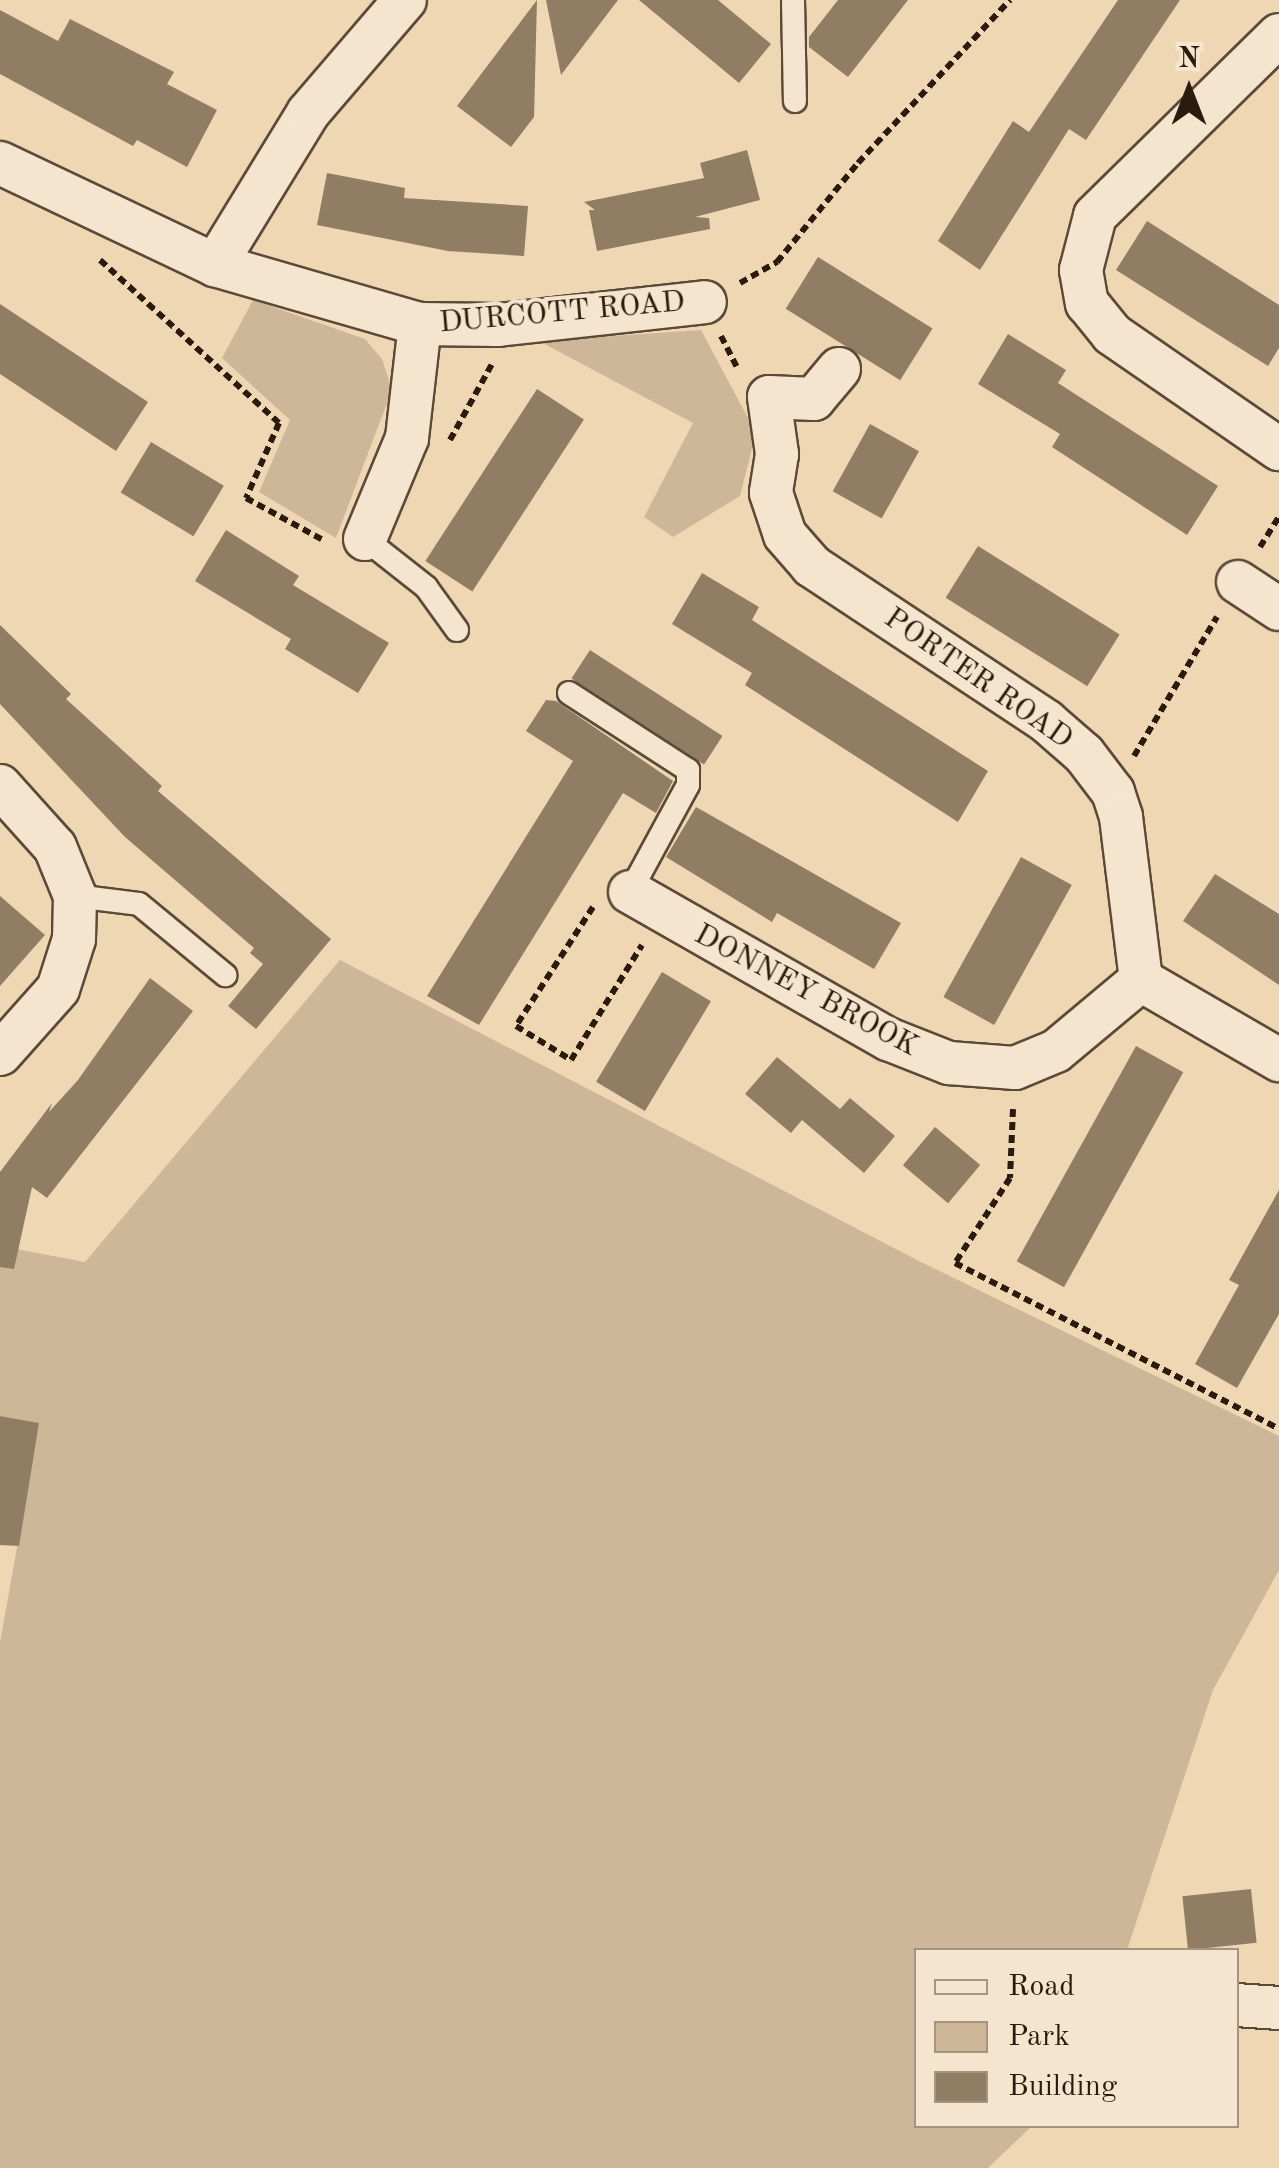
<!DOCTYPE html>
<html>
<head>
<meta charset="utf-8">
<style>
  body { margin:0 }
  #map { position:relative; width:1279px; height:2168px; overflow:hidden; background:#efd7b4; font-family:"Old Standard TT",serif }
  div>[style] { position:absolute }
  .green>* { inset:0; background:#ceb798 }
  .building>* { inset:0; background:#917d64; transform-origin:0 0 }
  .path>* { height:6px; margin-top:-3px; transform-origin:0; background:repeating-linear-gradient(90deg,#2b1b0e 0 8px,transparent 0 13px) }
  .roads { filter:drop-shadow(2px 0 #5c4a38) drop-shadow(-2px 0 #5c4a38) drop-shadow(0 2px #5c4a38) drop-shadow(0 -2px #5c4a38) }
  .service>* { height:22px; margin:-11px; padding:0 11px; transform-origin:11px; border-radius:11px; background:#f5e5ce }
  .minor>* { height:42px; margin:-21px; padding:0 21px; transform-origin:21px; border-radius:21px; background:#f5e5ce }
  span { translate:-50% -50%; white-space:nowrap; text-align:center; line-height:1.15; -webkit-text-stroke:8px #f5e5ce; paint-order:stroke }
  .street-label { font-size:30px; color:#2b1b0e }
  .legend { position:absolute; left:914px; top:1948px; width:325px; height:180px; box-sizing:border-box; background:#f5e5ce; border:2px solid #a49481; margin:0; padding:12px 18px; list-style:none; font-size:30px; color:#2b1b0e }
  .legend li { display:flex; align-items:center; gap:20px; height:50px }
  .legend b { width:50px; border:2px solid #a49481 }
  .north { position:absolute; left:1139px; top:40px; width:100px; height:100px; -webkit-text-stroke:8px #f5e5ce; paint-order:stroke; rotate:0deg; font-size:28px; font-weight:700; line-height:40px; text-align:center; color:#2b1b0e }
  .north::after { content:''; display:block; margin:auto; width:35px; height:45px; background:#2b1b0e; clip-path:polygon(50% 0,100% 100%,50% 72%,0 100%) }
</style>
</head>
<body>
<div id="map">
  <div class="green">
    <div style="clip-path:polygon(253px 300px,365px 339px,382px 359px,392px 390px,336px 538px,259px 492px,290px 420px,222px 358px)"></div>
    <div style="clip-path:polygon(701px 330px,756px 433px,740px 496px,673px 537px,644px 517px,693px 423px,539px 341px)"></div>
    <div style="clip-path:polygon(340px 960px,919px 1261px,1279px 1436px,1279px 1570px,1213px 1690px,1127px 1950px,916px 1950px,916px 2126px,1032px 2126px,988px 2168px,0 2168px,0 1643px,39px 1423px,0 1416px,0 1246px,85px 1262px)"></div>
  </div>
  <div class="building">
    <div style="clip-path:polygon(537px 0,534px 117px,511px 147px,457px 106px)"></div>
    <div style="clip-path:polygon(546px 0,618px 0,561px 75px)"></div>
    <div style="clip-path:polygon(639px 0,718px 0,771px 44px,739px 83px)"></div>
    <div style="clip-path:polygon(838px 0,908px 0,848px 77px,809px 47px,809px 37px)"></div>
    <div style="clip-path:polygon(1118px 0,1180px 0,1086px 140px,1069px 129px,980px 270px,938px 241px,1013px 121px,1029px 132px)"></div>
    <div style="clip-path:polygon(0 10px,58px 41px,70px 19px,174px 72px,167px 84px,217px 110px,187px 167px,137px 140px,133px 146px,0 74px)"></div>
    <div style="clip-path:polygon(747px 150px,760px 200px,695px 217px,709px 218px,710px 229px,597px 251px,589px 210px,595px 210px,584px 202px,704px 178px,700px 163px)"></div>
    <div style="clip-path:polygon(327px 173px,405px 188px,404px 198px,528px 206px,524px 256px,448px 251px,317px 225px)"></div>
    <div style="clip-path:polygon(1147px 221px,1279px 305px,1279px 348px,1268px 366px,1116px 270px)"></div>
    <div style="left:818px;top:257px;width:135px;height:61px;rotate:32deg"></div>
    <div style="clip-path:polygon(0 304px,148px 402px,116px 451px,0 374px)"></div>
    <div style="clip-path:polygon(1008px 334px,1066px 370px,1058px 383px,1218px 486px,1187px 535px,1052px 447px,1060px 434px,978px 384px)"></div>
    <div style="left:537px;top:389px;width:56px;height:205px;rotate:33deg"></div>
    <div style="left:870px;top:424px;width:56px;height:77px;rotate:29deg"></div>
    <div style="left:151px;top:442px;width:85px;height:59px;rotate:31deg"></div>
    <div style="clip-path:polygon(226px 530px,299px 576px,293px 585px,389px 643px,358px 693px,285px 649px,291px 639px,195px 581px)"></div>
    <div style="left:978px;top:546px;width:167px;height:61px;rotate:32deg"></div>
    <div style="clip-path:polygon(702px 573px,759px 607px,752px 620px,988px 771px,958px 822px,745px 685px,752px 673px,672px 624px)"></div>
    <div style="clip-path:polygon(0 625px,71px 694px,66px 699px,162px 786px,158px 791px,331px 939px,256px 1029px,228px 1006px,263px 964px,250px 953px,254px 948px,125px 837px,0 704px)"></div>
    <div style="left:590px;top:650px;width:158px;height:34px;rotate:33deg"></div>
    <div style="clip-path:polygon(546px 700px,556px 701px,673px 781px,656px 813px,623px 793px,479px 1025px,427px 996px,573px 761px,526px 731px)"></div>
    <div style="clip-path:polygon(696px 807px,901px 923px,874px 969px,777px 913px,772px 922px,666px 857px)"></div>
    <div style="left:1021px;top:857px;width:58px;height:160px;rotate:29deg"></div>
    <div style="clip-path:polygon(1215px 874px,1279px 914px,1279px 985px,1183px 921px)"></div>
    <div style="clip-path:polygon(0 896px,45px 935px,0 986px)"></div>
    <div style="left:662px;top:972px;width:57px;height:128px;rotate:31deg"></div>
    <div style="clip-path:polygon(150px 978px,193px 1011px,47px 1198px,32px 1187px,14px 1269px,0 1267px,0 1172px,52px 1103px,49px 1112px,78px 1080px)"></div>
    <div style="left:1136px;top:1046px;width:54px;height:246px;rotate:29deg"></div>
    <div style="clip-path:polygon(777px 1057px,840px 1109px,850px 1098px,895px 1136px,864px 1173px,802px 1120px,791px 1133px,745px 1094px)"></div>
    <div style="left:935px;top:1127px;width:59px;height:50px;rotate:40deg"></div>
    <div style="clip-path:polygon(1279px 1190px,1279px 1314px,1237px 1388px,1195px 1364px,1239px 1285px,1229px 1280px)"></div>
    <div style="clip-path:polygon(0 1416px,39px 1423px,19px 1546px,0 1545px)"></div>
    <div style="left:1251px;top:1889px;width:54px;height:69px;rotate:84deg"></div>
  </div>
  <div class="path">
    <div style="left:100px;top:260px;width:242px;rotate:42.3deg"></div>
    <div style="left:279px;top:423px;width:82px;rotate:113.7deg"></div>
    <div style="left:246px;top:498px;width:88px;rotate:28.6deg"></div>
    <div style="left:740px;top:283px;width:43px;rotate:-29.6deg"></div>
    <div style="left:777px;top:262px;width:128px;rotate:-50.7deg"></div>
    <div style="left:858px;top:163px;width:223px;rotate:-47deg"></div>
    <div style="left:721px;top:336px;width:37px;rotate:63deg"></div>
    <div style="left:450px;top:440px;width:87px;rotate:-61.1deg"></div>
    <div style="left:1260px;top:547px;width:36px;rotate:-58deg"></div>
    <div style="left:1134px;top:756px;width:162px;rotate:-59.2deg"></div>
    <div style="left:593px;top:907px;width:142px;rotate:122.9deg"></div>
    <div style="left:516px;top:1026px;width:65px;rotate:31.7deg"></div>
    <div style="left:571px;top:1060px;width:135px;rotate:-58.3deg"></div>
    <div style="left:1013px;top:1109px;width:69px;rotate:92.5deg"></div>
    <div style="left:1010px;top:1178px;width:101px;rotate:122.9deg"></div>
    <div style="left:955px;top:1263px;width:364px;rotate:27.1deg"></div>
  </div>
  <div class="roads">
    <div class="service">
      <div style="left:793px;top:0;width:101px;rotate:88.9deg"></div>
      <div style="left:365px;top:539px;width:78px;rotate:38.2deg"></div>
      <div style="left:426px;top:587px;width:53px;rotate:54.2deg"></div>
      <div style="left:569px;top:693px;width:142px;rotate:32.9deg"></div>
      <div style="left:688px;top:770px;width:15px;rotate:90deg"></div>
      <div style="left:688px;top:785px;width:122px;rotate:118.5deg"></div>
      <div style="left:75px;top:896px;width:64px;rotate:7.1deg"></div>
      <div style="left:139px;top:904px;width:112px;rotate:39.5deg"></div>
    </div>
    <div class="minor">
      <div style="left:1279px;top:35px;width:258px;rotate:135.5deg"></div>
      <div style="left:1095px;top:216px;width:56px;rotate:104.5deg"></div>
      <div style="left:1081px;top:270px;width:34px;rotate:80deg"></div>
      <div style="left:1087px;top:303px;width:40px;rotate:51deg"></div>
      <div style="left:1112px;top:334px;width:203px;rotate:34.6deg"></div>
      <div style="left:0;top:163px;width:238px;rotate:25.4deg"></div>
      <div style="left:215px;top:265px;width:213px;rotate:16.1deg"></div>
      <div style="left:420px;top:324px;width:78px;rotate:0.7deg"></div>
      <div style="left:498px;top:325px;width:208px;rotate:-6.3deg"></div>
      <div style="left:215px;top:265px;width:178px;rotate:-58.5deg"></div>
      <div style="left:308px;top:113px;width:149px;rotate:-49.4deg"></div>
      <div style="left:839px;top:369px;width:39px;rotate:130deg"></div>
      <div style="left:814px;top:399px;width:45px;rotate:-177.5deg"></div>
      <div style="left:769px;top:397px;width:58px;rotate:82deg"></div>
      <div style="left:777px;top:454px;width:39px;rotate:99deg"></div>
      <div style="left:771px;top:493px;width:44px;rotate:71.6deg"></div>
      <div style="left:785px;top:535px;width:41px;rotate:48.9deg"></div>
      <div style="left:812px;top:566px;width:281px;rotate:33.5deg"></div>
      <div style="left:1046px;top:721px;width:50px;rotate:41deg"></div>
      <div style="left:1084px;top:754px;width:48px;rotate:52.7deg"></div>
      <div style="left:1113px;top:792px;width:26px;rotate:72deg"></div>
      <div style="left:1121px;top:817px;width:164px;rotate:83deg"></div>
      <div style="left:1141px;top:980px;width:160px;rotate:30.1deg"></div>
      <div style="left:365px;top:539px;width:109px;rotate:-67.4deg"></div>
      <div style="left:407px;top:438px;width:115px;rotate:-83.5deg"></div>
      <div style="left:1238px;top:582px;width:49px;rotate:33.4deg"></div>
      <div style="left:0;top:786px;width:82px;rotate:48deg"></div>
      <div style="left:55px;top:847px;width:53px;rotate:67.8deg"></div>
      <div style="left:75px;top:896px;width:43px;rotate:91.3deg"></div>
      <div style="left:74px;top:939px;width:52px;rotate:107.7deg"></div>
      <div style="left:58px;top:989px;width:87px;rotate:131.7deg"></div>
      <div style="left:630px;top:892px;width:297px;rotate:29.7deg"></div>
      <div style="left:888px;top:1039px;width:66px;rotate:21.5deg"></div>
      <div style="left:949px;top:1063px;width:66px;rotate:4.3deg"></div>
      <div style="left:1015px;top:1068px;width:44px;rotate:-22.5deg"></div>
      <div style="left:1056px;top:1051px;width:111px;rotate:-39.9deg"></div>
      <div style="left:1236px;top:2005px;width:43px;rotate:4deg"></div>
    </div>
  </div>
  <div class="street-label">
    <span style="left:562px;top:313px;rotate:-5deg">DURCOTT ROAD</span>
    <span style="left:978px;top:679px;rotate:35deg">PORTER ROAD</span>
    <span style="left:806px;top:991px;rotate:28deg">DONNEY BROOK</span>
  </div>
  <ul class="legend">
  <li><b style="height:12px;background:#f5e5ce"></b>Road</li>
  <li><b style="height:28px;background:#ceb798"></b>Park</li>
  <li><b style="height:28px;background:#917d64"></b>Building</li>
  </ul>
  <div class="north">N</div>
</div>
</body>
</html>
